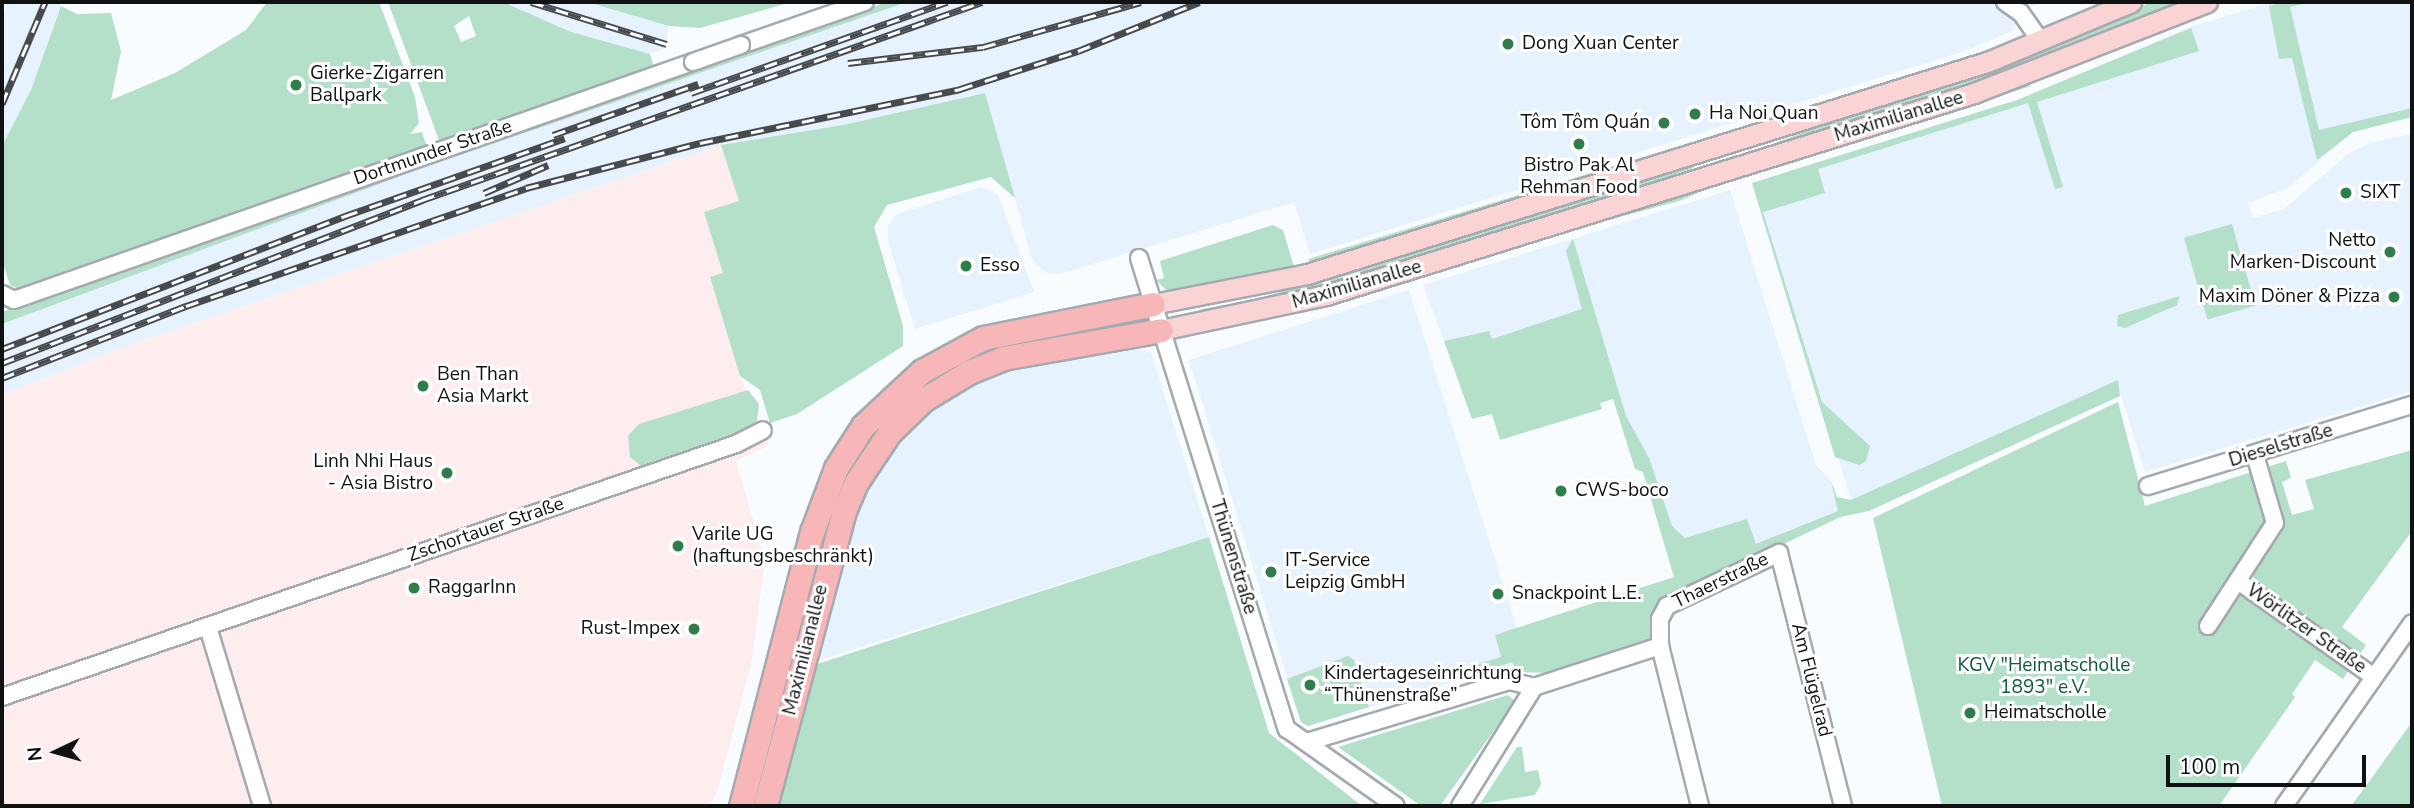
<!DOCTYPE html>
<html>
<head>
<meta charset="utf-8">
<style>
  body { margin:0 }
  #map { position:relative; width:2414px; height:808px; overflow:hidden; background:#f9fcff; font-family:"Nunito Sans",sans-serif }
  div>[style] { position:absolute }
  .built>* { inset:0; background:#e6f2fe }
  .industrial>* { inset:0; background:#fdedef }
  .green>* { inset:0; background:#b4dfc8; transform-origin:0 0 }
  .roads { filter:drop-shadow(2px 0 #a5aab0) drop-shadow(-2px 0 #a5aab0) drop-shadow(0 2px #a5aab0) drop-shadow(0 -2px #a5aab0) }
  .minor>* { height:16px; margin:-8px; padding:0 8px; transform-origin:8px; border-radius:8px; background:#fff }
  .major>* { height:19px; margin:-9.5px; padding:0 9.5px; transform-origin:9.5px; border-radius:9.5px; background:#fad4d4 }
  .highway>* { height:23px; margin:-11.5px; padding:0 11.5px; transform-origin:11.5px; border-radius:11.5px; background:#f7b7b8 }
  .rail>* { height:7px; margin-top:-3.5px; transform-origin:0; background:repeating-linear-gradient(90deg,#fff 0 13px,#484b4d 0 26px); box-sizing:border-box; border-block:2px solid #484b4d }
  .bridges { filter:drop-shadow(2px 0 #a5aab0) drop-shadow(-2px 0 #a5aab0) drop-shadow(0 2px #a5aab0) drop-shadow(0 -2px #a5aab0) }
  .minor-bridge>* { height:16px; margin:-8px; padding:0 8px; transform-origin:8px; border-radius:8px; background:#fff }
  .dots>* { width:19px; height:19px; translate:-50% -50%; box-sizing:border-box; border:4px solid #fff; border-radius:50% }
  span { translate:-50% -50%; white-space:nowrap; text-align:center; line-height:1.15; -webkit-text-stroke:6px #fff; paint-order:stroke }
  .poi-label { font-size:19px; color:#0f1113 }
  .left { translate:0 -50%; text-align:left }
  .right { translate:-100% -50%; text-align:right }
  .street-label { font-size:19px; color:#0f1113 }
  .park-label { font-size:19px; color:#10593c }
  .frame { position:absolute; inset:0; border:4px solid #0f1113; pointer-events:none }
  .north { position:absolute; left:21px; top:717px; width:70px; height:70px; -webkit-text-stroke:5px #fff; paint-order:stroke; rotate:265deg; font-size:19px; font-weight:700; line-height:28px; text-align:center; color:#0f1113 }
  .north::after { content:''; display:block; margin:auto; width:24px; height:32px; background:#0f1113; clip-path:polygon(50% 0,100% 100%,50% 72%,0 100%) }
  .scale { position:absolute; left:2166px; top:755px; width:200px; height:32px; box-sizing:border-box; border:4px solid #0f1113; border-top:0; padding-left:9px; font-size:21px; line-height:24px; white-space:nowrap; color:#0f1113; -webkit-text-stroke:5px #fff; paint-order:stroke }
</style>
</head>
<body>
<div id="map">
  <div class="built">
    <div style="clip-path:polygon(7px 2px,62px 2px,31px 90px,2px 146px,2px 18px)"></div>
    <div style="clip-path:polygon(503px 2px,587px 2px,669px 26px,665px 48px,650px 54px,622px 47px,571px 32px)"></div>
    <div style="clip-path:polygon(887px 2px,2046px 2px,2026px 8px,2012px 31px,1965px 51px,1310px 254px,1294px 202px,1060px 274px,1046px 273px,1032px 259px,985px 93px,843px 125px,721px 145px,124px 347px,2px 395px,2px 312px)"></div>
    <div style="clip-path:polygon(2274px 2px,2412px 2px,2412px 117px,2353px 132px,2288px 188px,2248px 203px,2253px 218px,2284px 209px,2348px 154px,2370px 143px,2412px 134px,2412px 391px,2145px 472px,2119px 389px,1856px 515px,1752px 183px,2017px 100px,2193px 26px)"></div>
    <div style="clip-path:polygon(982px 187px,998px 195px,1034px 292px,915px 329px,888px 241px,888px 225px,897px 214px)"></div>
    <div style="clip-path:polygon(1730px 190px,1816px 465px,1831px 481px,1844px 516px,1679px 594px,1594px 309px,1449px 354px,1423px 285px)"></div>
    <div style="clip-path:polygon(1409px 290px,1527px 660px,1308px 726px,1301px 722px,1189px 360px)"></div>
    <div style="clip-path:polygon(1133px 346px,1151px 353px,1209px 537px,814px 662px,860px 492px,913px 419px,991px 371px)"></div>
  </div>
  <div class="industrial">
    <div style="clip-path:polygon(721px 145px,739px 201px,723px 273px,710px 278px,740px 375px,769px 445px,736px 461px,765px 561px,752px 660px,716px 796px,708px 806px,2px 806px,2px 395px,124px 347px)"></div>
  </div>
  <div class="green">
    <div style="clip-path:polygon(267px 2px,379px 2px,415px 97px,419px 123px,410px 134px,422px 132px,427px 147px,21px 290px,10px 285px,2px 261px,2px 146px,31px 90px,61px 6px,77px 14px,111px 13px,121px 51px,111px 100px,175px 73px,246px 30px)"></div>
    <div style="clip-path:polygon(evenodd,388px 2px,503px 2px,571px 32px,650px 54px,654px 67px,440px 143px,388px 2px,469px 16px,476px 36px,461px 42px,454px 26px,469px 16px)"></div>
    <div style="clip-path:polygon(587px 2px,792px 2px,700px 28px,669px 26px)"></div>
    <div style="clip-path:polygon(887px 2px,907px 2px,422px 168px,2px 324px,2px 312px)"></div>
    <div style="clip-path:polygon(2151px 2px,2186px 2px,2047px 60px,1771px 149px,1770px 145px,1861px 110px,2032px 54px)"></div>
    <div style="clip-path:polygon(2282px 2px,2311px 2px,2290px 7px,2319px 130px,2412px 108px,2412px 117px,2353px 132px,2317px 160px,2292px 58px,2279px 59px,2269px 6px)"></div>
    <div style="clip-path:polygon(2191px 28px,2199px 51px,2037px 102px,2063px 187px,2055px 189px,2028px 103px,1818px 169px,1825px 193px,1763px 212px,1822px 402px,1870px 446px,1866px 461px,1859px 465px,1835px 457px,1752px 183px,2017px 100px)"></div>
    <div style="clip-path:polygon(2025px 83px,2031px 86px,1783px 166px,1782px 160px)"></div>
    <div style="clip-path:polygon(985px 93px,1015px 198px,991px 177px,887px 205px,874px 227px,903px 326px,903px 346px,797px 414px,770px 423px,760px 390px,740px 376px,710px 277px,723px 273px,704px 212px,739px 201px,721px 145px,843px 125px)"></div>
    <div style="clip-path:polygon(1686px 144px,1687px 149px,1312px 265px,1308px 259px)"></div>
    <div style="clip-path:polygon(1691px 161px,1693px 168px,1596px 203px,1304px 294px,1201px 315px,1201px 309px,1251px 301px)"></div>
    <div style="clip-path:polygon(1703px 191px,1679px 201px,1564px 232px,1573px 226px)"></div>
    <div style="left:2232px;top:224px;width:85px;height:50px;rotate:74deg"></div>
    <div style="clip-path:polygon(1273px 225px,1283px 230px,1295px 270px,1167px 291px,1156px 280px,1164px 278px,1160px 261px)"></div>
    <div style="clip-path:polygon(1573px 239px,1626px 416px,1649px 458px,1672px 526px,1685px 538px,1747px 519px,1756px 544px,1838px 511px,1831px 481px,1837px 497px,1851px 500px,2118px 380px,2120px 396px,1869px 511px,1840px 517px,1662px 602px,1651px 641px,1556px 673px,1516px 672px,1512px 662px,1472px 675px,1469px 667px,1501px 657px,1495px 635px,1674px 577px,1643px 472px,1635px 469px,1613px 399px,1600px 403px,1602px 409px,1500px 440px,1492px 414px,1472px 419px,1444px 341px,1489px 331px,1492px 339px,1582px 309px,1566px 251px)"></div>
    <div style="clip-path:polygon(2180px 296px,2177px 305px,2125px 328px,2117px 326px,2118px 315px)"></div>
    <div style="clip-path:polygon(748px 390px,759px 404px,757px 421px,743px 430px,642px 467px,630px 457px,628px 436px,639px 424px)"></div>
    <div style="clip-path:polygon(2118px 402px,2145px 506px,2286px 461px,2291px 478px,2282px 482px,2292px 515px,2314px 509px,2305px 480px,2412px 450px,2412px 531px,2342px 627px,2366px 645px,2343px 679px,2315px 660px,2292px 694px,2295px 697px,2219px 806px,1942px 806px,1873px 518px)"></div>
    <div style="clip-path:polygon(1209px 537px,1269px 733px,1362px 806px,773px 806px,811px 666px)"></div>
    <div style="clip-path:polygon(1348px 656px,1354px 660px,1369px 707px,1308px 726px,1301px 722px,1287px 679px)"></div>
    <div style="clip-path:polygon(1508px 695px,1515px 701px,1440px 806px,1421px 806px,1338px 747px)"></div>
    <div style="clip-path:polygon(2412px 722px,2412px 806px,2351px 806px,2376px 772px)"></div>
    <div style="clip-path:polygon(1517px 747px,1522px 747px,1525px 772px,1538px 770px,1541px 784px,1535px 795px,1480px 804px)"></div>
  </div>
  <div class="roads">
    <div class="minor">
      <div style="left:2005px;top:2px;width:19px;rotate:35deg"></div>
      <div style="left:2021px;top:13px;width:35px;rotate:55deg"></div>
      <div style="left:741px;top:45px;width:131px;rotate:-19.1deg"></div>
      <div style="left:1139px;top:258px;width:494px;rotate:72.6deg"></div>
      <div style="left:1287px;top:729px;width:133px;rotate:35.2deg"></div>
      <div style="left:2px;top:294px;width:13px;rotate:27deg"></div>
      <div style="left:14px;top:300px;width:720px;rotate:-19.32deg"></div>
      <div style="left:2148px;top:486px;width:276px;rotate:-17.1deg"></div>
      <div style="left:2238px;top:581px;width:166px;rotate:35.2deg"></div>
      <div style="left:2208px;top:626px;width:123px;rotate:-57deg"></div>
      <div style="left:2275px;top:523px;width:71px;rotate:-106.4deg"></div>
      <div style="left:208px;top:627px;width:187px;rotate:73.2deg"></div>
      <div style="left:2px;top:697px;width:776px;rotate:-19.02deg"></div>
      <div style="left:736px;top:444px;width:30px;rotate:-27deg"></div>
      <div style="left:1307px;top:742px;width:211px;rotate:-16.8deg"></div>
      <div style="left:1509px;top:681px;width:26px;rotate:13deg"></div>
      <div style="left:1460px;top:806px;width:140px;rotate:-58.1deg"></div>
      <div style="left:1534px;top:687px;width:133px;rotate:-18deg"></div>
      <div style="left:1700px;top:806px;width:165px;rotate:-104deg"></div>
      <div style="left:1660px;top:646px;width:27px;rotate:-90deg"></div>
      <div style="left:1660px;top:619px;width:15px;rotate:-62deg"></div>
      <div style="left:1667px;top:606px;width:124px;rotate:-25.3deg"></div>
      <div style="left:1779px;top:553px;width:261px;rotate:75.8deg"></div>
      <div style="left:2284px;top:806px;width:223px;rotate:-55deg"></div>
    </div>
    <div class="major">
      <div style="left:1153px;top:304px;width:157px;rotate:-11deg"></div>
      <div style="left:1307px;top:274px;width:712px;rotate:-17.32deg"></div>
      <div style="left:1987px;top:62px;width:156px;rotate:-22.6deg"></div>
      <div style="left:1161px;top:330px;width:169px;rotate:-12deg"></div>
      <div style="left:1326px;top:295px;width:679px;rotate:-17.31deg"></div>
      <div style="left:1974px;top:93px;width:250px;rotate:-21.3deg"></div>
    </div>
    <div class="highway">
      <div style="left:741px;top:806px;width:283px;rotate:-75.5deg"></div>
      <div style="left:812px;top:532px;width:68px;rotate:-69.4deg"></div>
      <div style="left:836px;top:468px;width:50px;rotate:-57.3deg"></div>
      <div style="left:863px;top:426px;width:81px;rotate:-43deg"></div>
      <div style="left:922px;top:371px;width:69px;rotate:-28.4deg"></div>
      <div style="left:983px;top:338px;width:173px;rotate:-11.3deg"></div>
      <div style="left:765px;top:806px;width:305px;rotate:-75deg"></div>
      <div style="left:844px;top:511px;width:33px;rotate:-67deg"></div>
      <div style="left:857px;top:481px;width:58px;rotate:-56.3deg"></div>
      <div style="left:889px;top:433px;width:47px;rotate:-44.1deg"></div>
      <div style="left:923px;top:400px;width:54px;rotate:-31.3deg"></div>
      <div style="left:969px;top:372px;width:37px;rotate:-22deg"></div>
      <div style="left:1003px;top:358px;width:160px;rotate:-10deg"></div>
    </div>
  </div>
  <div class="rail">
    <div style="left:531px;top:2px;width:142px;rotate:17.2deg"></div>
    <div style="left:848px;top:63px;width:136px;rotate:-6.8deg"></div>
    <div style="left:983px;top:47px;width:164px;rotate:-15.9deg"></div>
    <div style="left:691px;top:93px;width:272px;rotate:-19.6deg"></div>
    <div style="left:2px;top:104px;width:111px;rotate:-67.1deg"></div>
    <div style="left:553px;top:135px;width:154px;rotate:-19.4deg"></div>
    <div style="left:484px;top:193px;width:70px;rotate:-23.6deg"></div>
    <div style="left:2px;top:349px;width:368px;rotate:-21.2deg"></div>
    <div style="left:345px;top:216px;width:233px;rotate:-19.5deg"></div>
    <div style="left:2px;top:363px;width:451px;rotate:-21.2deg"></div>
    <div style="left:422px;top:200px;width:594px;rotate:-19.47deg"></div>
    <div style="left:2px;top:378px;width:198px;rotate:-21.4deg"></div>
    <div style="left:186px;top:306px;width:360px;rotate:-19.1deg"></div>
    <div style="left:526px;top:188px;width:180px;rotate:-14.5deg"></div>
    <div style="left:700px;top:143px;width:266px;rotate:-11.7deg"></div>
    <div style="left:960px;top:89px;width:124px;rotate:-17.9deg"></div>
    <div style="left:1078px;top:51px;width:131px;rotate:-22deg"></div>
  </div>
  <div class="bridges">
    <div class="minor-bridge">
      <div style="left:693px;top:62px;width:51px;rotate:-19.5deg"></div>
    </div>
  </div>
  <div class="dots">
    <div style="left:1508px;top:44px;background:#307d4c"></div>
    <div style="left:296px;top:85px;background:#307d4c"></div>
    <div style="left:1695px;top:114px;background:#307d4c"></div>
    <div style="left:1664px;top:123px;background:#307d4c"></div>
    <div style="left:1579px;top:144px;background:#307d4c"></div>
    <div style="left:2346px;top:193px;background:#307d4c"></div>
    <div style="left:2390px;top:252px;background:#307d4c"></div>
    <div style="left:966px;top:266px;background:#307d4c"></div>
    <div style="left:2394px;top:297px;background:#307d4c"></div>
    <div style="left:423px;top:386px;background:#307d4c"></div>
    <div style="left:447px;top:473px;background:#307d4c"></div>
    <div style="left:1561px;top:491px;background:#307d4c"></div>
    <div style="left:678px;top:546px;background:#307d4c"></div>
    <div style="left:1271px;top:572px;background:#307d4c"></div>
    <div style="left:414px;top:588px;background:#307d4c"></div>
    <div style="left:1498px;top:594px;background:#307d4c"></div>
    <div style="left:694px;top:629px;background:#307d4c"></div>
    <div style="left:1310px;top:685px;background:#307d4c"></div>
    <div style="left:1970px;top:713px;background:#307d4c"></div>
  </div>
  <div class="poi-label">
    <span class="left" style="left:1522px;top:44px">Dong Xuan Center</span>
    <span class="left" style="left:310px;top:85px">Gierke-Zigarren<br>Ballpark</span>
    <span class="left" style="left:1709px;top:114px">Ha Noi Quan</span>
    <span class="right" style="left:1650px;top:123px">Tôm Tôm Quán</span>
    <span style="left:1579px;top:177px">Bistro Pak Al<br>Rehman Food</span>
    <span class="left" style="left:2360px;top:193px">SIXT</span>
    <span class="right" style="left:2376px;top:252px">Netto<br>Marken-Discount</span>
    <span class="left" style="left:980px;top:266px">Esso</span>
    <span class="right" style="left:2380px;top:297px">Maxim Döner &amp; Pizza</span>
    <span class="left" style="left:437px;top:386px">Ben Than<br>Asia Markt</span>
    <span class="right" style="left:433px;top:473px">Linh Nhi Haus<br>- Asia Bistro</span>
    <span class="left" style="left:1575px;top:491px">CWS-boco</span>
    <span class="left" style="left:692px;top:546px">Varile UG<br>(haftungsbeschränkt)</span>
    <span class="left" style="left:1285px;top:572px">IT-Service<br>Leipzig GmbH</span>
    <span class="left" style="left:428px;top:588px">RaggarInn</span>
    <span class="left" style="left:1512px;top:594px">Snackpoint L.E.</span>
    <span class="right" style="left:680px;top:629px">Rust-Impex</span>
    <span class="left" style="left:1324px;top:685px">Kindertageseinrichtung<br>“Thünenstraße”</span>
    <span class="left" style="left:1984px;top:713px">Heimatscholle</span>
  </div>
  <div class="street-label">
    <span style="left:1899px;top:117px;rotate:-17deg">Maximilianallee</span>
    <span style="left:433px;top:153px;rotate:-19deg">Dortmunder Straße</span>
    <span style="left:1357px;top:285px;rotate:-16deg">Maximilianallee</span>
    <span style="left:2281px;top:446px;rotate:-17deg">Dieselstraße</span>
    <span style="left:486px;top:530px;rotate:-19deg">Zschortauer Straße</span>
    <span style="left:1233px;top:557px;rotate:73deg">Thünenstraße</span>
    <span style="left:1721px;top:581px;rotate:-26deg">Thaerstraße</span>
    <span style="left:2306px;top:629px;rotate:35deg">Wörlitzer Straße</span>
    <span style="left:806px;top:650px;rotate:-76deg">Maximilianallee</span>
    <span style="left:1811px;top:680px;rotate:76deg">Am Flügelrad</span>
  </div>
  <div class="park-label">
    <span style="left:2044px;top:677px">KGV "Heimatscholle<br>1893" e.V.</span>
  </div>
  <div class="frame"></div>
  <div class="north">N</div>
  <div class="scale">100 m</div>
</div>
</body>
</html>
